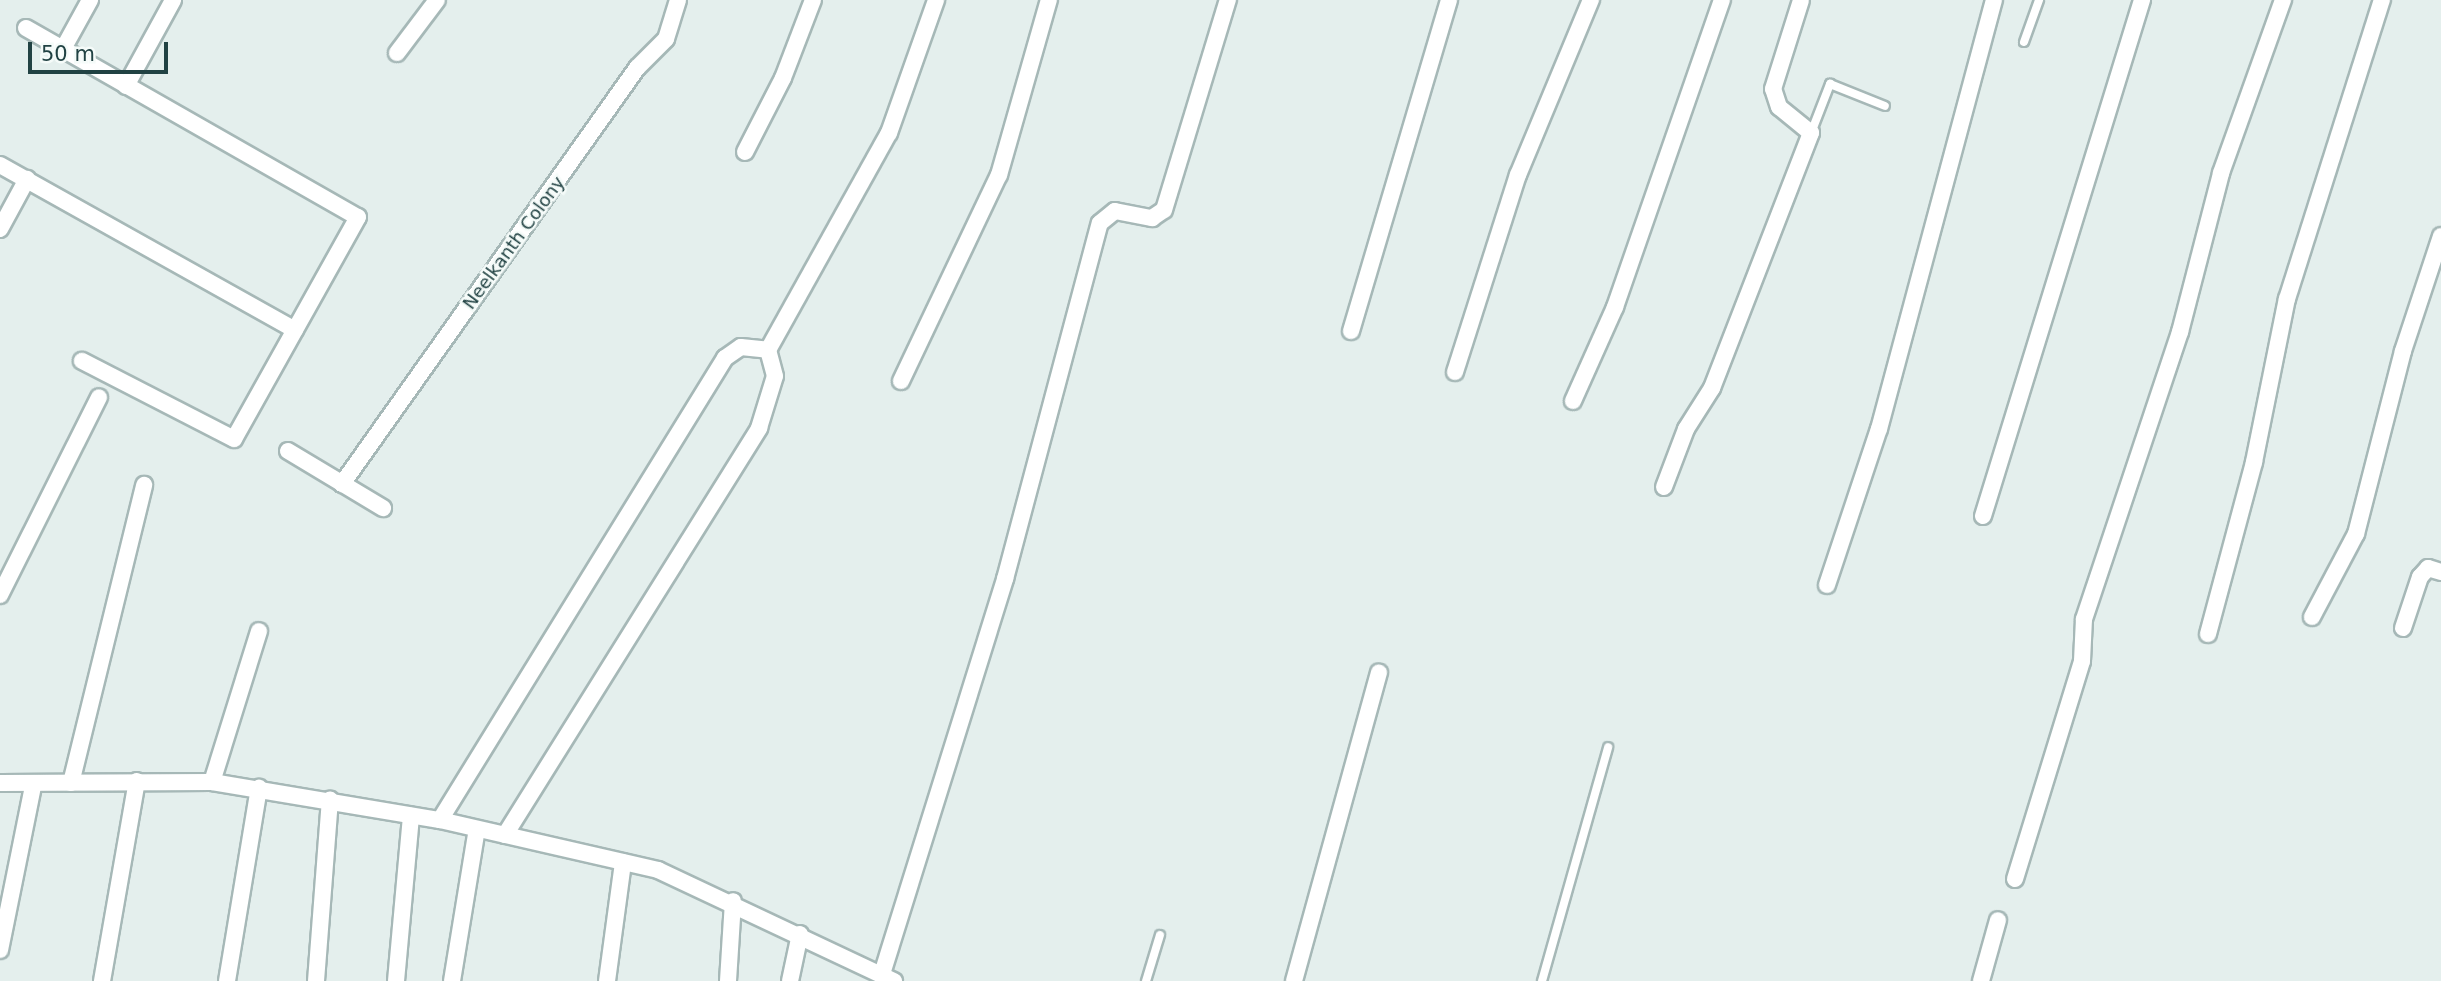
<!DOCTYPE html>
<html>
<head>
<meta charset="utf-8">
<style>
  body { margin:0 }
  #map { position:relative; width:2441px; height:981px; overflow:hidden; background:#e4efed; font-family:"DejaVu Sans",sans-serif }
  div>[style] { position:absolute }
  .roads { filter:drop-shadow(2px 0 #a6b8b7) drop-shadow(-2px 0 #a6b8b7) drop-shadow(0 2px #a6b8b7) drop-shadow(0 -2px #a6b8b7) }
  .service>* { height:8px; margin:-4px; padding:0 4px; transform-origin:4px; border-radius:4px; background:#fff }
  .minor>* { height:16px; margin:-8px; padding:0 8px; transform-origin:8px; border-radius:8px; background:#fff }
  span { translate:-50% -50%; white-space:nowrap; text-align:center; line-height:1.15; -webkit-text-stroke:5px #f5fbf9; paint-order:stroke }
  .street-label { font-size:18px; color:#214243 }
  .scale { position:absolute; left:28px; top:42px; width:140px; height:32px; box-sizing:border-box; border:4px solid #214243; border-top:0; padding-left:9px; font-size:21px; line-height:24px; white-space:nowrap; color:#214243; -webkit-text-stroke:5px #f5fbf9; paint-order:stroke }
</style>
</head>
<body>
<div id="map">
  <div class="roads">
    <div class="service">
      <div style="left:2024px;top:42px;width:45px;rotate:-70.3deg"></div>
      <div style="left:1811px;top:133px;width:53px;rotate:-68.8deg"></div>
      <div style="left:1830px;top:84px;width:59px;rotate:21.8deg"></div>
      <div style="left:1146px;top:981px;width:48px;rotate:-73.1deg"></div>
      <div style="left:1542px;top:981px;width:243px;rotate:-74.2deg"></div>
    </div>
    <div class="minor">
      <div style="left:26px;top:28px;width:382px;rotate:29.7deg"></div>
      <div style="left:358px;top:217px;width:254px;rotate:119.2deg"></div>
      <div style="left:234px;top:439px;width:171px;rotate:-152.8deg"></div>
      <div style="left:63px;top:49px;width:56px;rotate:-61.1deg"></div>
      <div style="left:397px;top:53px;width:66px;rotate:-53deg"></div>
      <div style="left:126px;top:86px;width:98px;rotate:-61.3deg"></div>
      <div style="left:745px;top:152px;width:83px;rotate:-62.8deg"></div>
      <div style="left:783px;top:78px;width:84px;rotate:-69deg"></div>
      <div style="left:0;top:165px;width:338px;rotate:29.2deg"></div>
      <div style="left:0;top:229px;width:57px;rotate:-61.6deg"></div>
      <div style="left:1351px;top:331px;width:345px;rotate:-73.5deg"></div>
      <div style="left:1455px;top:372px;width:207px;rotate:-72.3deg"></div>
      <div style="left:1518px;top:175px;width:190px;rotate:-67.4deg"></div>
      <div style="left:901px;top:381px;width:228px;rotate:-64.6deg"></div>
      <div style="left:999px;top:175px;width:182px;rotate:-74.1deg"></div>
      <div style="left:1573px;top:401px;width:103px;rotate:-65.9deg"></div>
      <div style="left:1615px;top:307px;width:325px;rotate:-70.8deg"></div>
      <div style="left:288px;top:451px;width:111px;rotate:31deg"></div>
      <div style="left:342px;top:484px;width:510px;rotate:-54.66deg"></div>
      <div style="left:637px;top:68px;width:41px;rotate:-45deg"></div>
      <div style="left:666px;top:39px;width:41px;rotate:-72.9deg"></div>
      <div style="left:1664px;top:487px;width:62px;rotate:-69.2deg"></div>
      <div style="left:1686px;top:429px;width:49px;rotate:-57.6deg"></div>
      <div style="left:1712px;top:388px;width:274px;rotate:-68.8deg"></div>
      <div style="left:1811px;top:133px;width:41px;rotate:-140.9deg"></div>
      <div style="left:1779px;top:107px;width:19px;rotate:-108deg"></div>
      <div style="left:1773px;top:89px;width:93px;rotate:-72.5deg"></div>
      <div style="left:1983px;top:516px;width:540px;rotate:-72.87deg"></div>
      <div style="left:1827px;top:585px;width:164px;rotate:-71.6deg"></div>
      <div style="left:1879px;top:429px;width:444px;rotate:-75deg"></div>
      <div style="left:0;top:595px;width:221px;rotate:-63.4deg"></div>
      <div style="left:2312px;top:617px;width:94px;rotate:-62.1deg"></div>
      <div style="left:2356px;top:534px;width:189px;rotate:-75.6deg"></div>
      <div style="left:2403px;top:351px;width:121px;rotate:-71.7deg"></div>
      <div style="left:2403px;top:628px;width:54px;rotate:-71.6deg"></div>
      <div style="left:2420px;top:577px;width:12px;rotate:-48deg"></div>
      <div style="left:2428px;top:568px;width:14px;rotate:17deg"></div>
      <div style="left:2208px;top:634px;width:178px;rotate:-75deg"></div>
      <div style="left:2254px;top:462px;width:166px;rotate:-78.6deg"></div>
      <div style="left:2287px;top:299px;width:314px;rotate:-72.4deg"></div>
      <div style="left:212px;top:782px;width:158px;rotate:-72.7deg"></div>
      <div style="left:0;top:783px;width:212px;rotate:-0.3deg"></div>
      <div style="left:212px;top:782px;width:231px;rotate:9.5deg"></div>
      <div style="left:440px;top:820px;width:224px;rotate:12.9deg"></div>
      <div style="left:658px;top:870px;width:261px;rotate:25.2deg"></div>
      <div style="left:71px;top:783px;width:307px;rotate:-76.2deg"></div>
      <div style="left:440px;top:820px;width:543px;rotate:-58.33deg"></div>
      <div style="left:725px;top:358px;width:19px;rotate:-35deg"></div>
      <div style="left:741px;top:347px;width:27px;rotate:6deg"></div>
      <div style="left:505px;top:835px;width:480px;rotate:-58deg"></div>
      <div style="left:759px;top:428px;width:54px;rotate:-72.9deg"></div>
      <div style="left:775px;top:376px;width:27px;rotate:-105deg"></div>
      <div style="left:768px;top:350px;width:248px;rotate:-60.9deg"></div>
      <div style="left:889px;top:133px;width:141px;rotate:-70.5deg"></div>
      <div style="left:2015px;top:879px;width:228px;rotate:-72.9deg"></div>
      <div style="left:2082px;top:661px;width:42px;rotate:-87.3deg"></div>
      <div style="left:2084px;top:619px;width:303px;rotate:-71.5deg"></div>
      <div style="left:2180px;top:332px;width:164px;rotate:-75.5deg"></div>
      <div style="left:2221px;top:173px;width:184px;rotate:-70.3deg"></div>
      <div style="left:0;top:950px;width:166px;rotate:-78.6deg"></div>
      <div style="left:882px;top:974px;width:414px;rotate:-72.7deg"></div>
      <div style="left:1005px;top:579px;width:368px;rotate:-75.1deg"></div>
      <div style="left:1100px;top:223px;width:19px;rotate:-39deg"></div>
      <div style="left:1115px;top:211px;width:38px;rotate:11deg"></div>
      <div style="left:1152px;top:218px;width:14px;rotate:-34deg"></div>
      <div style="left:1164px;top:210px;width:220px;rotate:-73.1deg"></div>
      <div style="left:102px;top:981px;width:203px;rotate:-80.1deg"></div>
      <div style="left:227px;top:981px;width:196px;rotate:-80.6deg"></div>
      <div style="left:316px;top:981px;width:182px;rotate:-85.6deg"></div>
      <div style="left:396px;top:981px;width:166px;rotate:-84.8deg"></div>
      <div style="left:452px;top:981px;width:154px;rotate:-80.7deg"></div>
      <div style="left:607px;top:981px;width:120px;rotate:-82.3deg"></div>
      <div style="left:728px;top:981px;width:80px;rotate:-86.4deg"></div>
      <div style="left:790px;top:981px;width:48px;rotate:-78deg"></div>
      <div style="left:1294px;top:981px;width:320px;rotate:-74.6deg"></div>
      <div style="left:1981px;top:981px;width:63px;rotate:-74.4deg"></div>
    </div>
  </div>
  <div class="street-label">
    <span style="left:514px;top:243px;rotate:-54deg">Neelkanth Colony</span>
  </div>
  <div class="scale">50 m</div>
</div>
</body>
</html>
